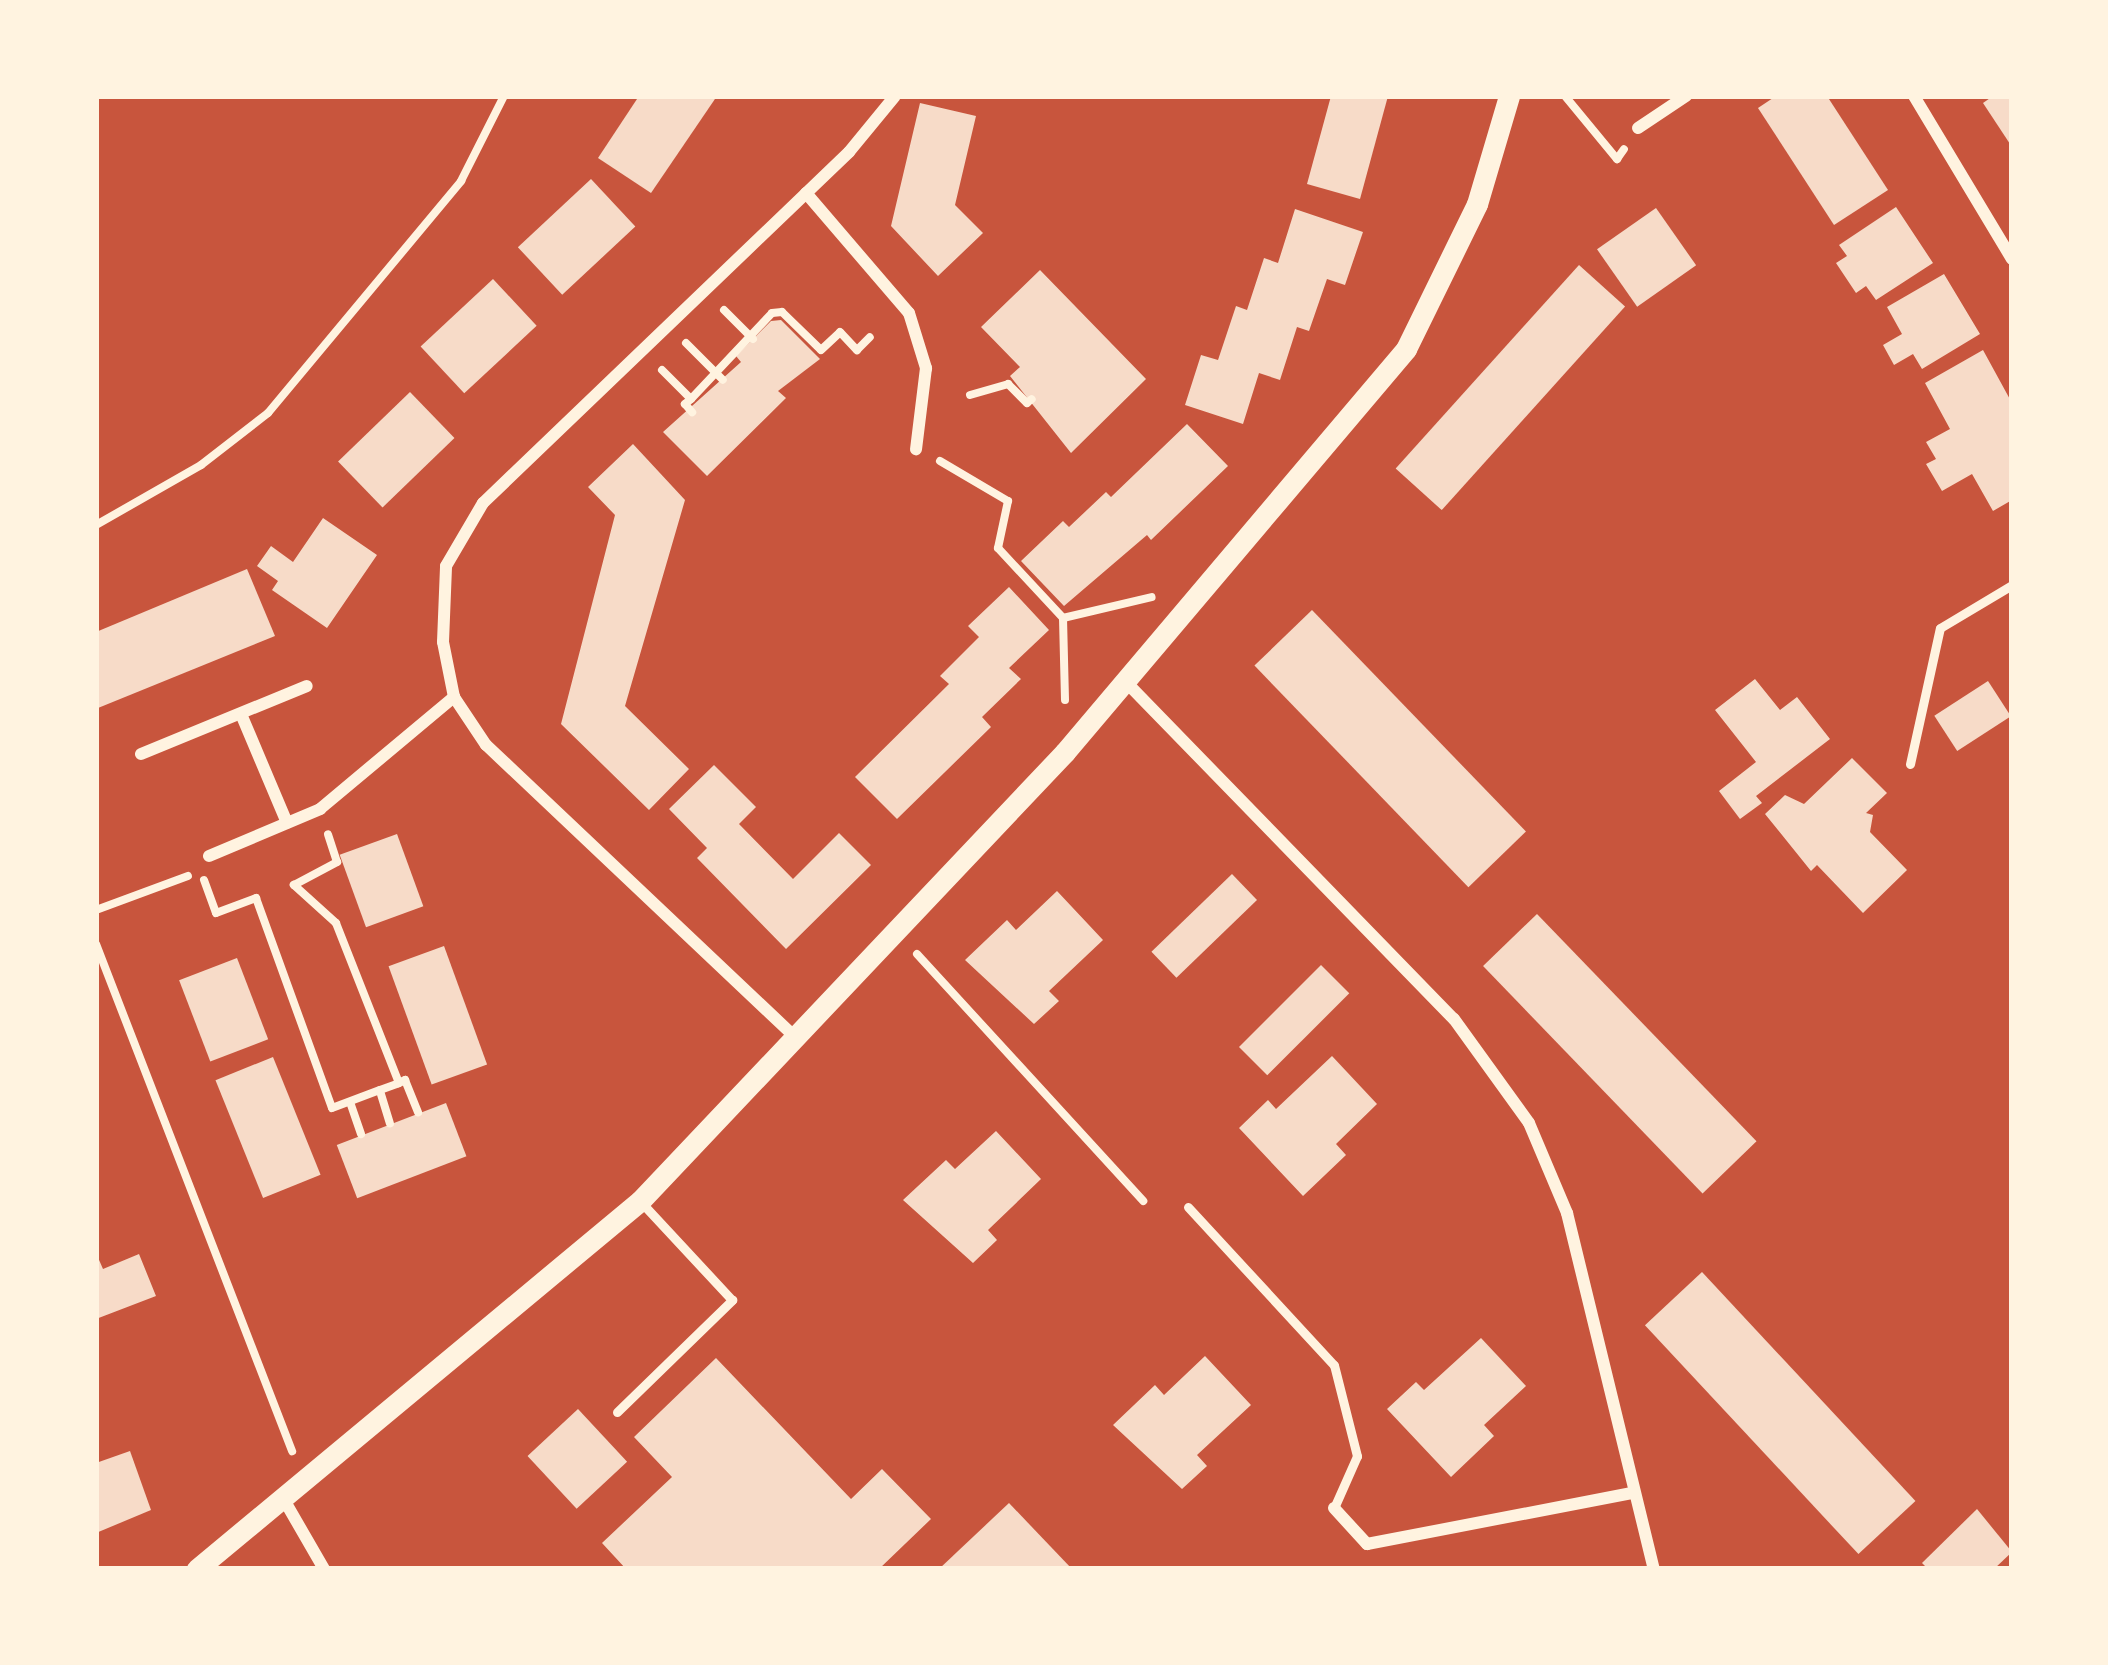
<!DOCTYPE html>
<html>
<head>
<meta charset="utf-8">
<style>
  body { margin:0 }
  #map { position:relative; width:2108px; height:1665px; overflow:hidden; background:#c8553d; font-family:"DejaVu Sans",sans-serif }
  div>[style] { position:absolute }
  .building>* { inset:0; background:#f7dbc8; transform-origin:0 0 }
  .path>* { height:8px; margin:-4px; padding:0 4px; transform-origin:4px; border-radius:4px; background:#fff3e0 }
  .service>* { height:9px; margin:-4.5px; padding:0 4.5px; transform-origin:4.5px; border-radius:4.5px; background:#fff3e0 }
  .minor>* { height:12px; margin:-6px; padding:0 6px; transform-origin:6px; border-radius:6px; background:#fff3e0 }
  .tertiary>* { height:21px; margin:-10.5px; padding:0 10.5px; transform-origin:10.5px; border-radius:10.5px; background:#fff3e0 }
  span { translate:-50% -50%; white-space:nowrap; text-align:center; line-height:1.15; -webkit-text-stroke:10px #fff3e0; paint-order:stroke }
  .frame { position:absolute; inset:0; border:99px solid #fff3e0; pointer-events:none }
</style>
</head>
<body>
<div id="map">
  <div class="building">
    <div style="clip-path:polygon(639px 96px,717px 96px,651px 193px,598px 158px)"></div>
    <div style="clip-path:polygon(1331px 96px,1388px 96px,1360px 199px,1307px 184px)"></div>
    <div style="clip-path:polygon(1776px 96px,1827px 96px,1888px 190px,1834px 225px,1758px 108px)"></div>
    <div style="clip-path:polygon(1993px 96px,2012px 96px,2012px 147px,1983px 103px)"></div>
    <div style="clip-path:polygon(920px 103px,976px 116px,955px 205px,983px 233px,938px 276px,891px 226px)"></div>
    <div style="left:591px;top:179px;width:65px;height:100px;rotate:47deg"></div>
    <div style="clip-path:polygon(1896px 207px,1933px 263px,1876px 300px,1866px 286px,1856px 293px,1836px 263px,1847px 256px,1839px 245px)"></div>
    <div style="left:1656px;top:208px;width:70px;height:72px;rotate:55deg"></div>
    <div style="clip-path:polygon(1295px 209px,1363px 232px,1345px 285px,1327px 279px,1309px 331px,1297px 327px,1280px 380px,1259px 373px,1243px 424px,1185px 405px,1201px 355px,1218px 360px,1236px 306px,1247px 310px,1264px 258px,1278px 263px)"></div>
    <div style="left:1579px;top:265px;width:62px;height:274px;rotate:42deg"></div>
    <div style="clip-path:polygon(1040px 270px,1146px 379px,1071px 453px,1010px 376px,1020px 367px,981px 327px)"></div>
    <div style="clip-path:polygon(1944px 274px,1980px 334px,1922px 369px,1913px 354px,1894px 365px,1883px 345px,1902px 334px,1887px 307px)"></div>
    <div style="left:493px;top:279px;width:64px;height:99px;rotate:47deg"></div>
    <div style="clip-path:polygon(781px 320px,820px 359px,778px 391px,786px 398px,707px 476px,663px 432px,741px 362px,736px 356px,771px 321px)"></div>
    <div style="clip-path:polygon(1983px 350px,2012px 403px,2012px 500px,1993px 511px,1972px 474px,1942px 491px,1926px 464px,1936px 459px,1926px 442px,1950px 429px,1925px 383px)"></div>
    <div style="left:410px;top:392px;width:64px;height:100px;rotate:46deg"></div>
    <div style="clip-path:polygon(1187px 424px,1228px 466px,1151px 540px,1147px 535px,1064px 606px,1021px 561px,1063px 521px,1069px 527px,1106px 492px,1111px 497px)"></div>
    <div style="clip-path:polygon(633px 444px,685px 500px,625px 706px,689px 769px,649px 810px,561px 724px,615px 515px,588px 487px)"></div>
    <div style="clip-path:polygon(323px 518px,377px 555px,327px 628px,272px 590px,278px 581px,257px 566px,271px 546px,293px 562px)"></div>
    <div style="clip-path:polygon(247px 569px,275px 636px,98px 708px,96px 632px)"></div>
    <div style="clip-path:polygon(1009px 587px,1049px 630px,1009px 668px,1021px 679px,982px 717px,991px 727px,897px 819px,855px 777px,949px 684px,940px 676px,979px 637px,968px 626px)"></div>
    <div style="left:1312px;top:610px;width:308px;height:80px;rotate:46deg"></div>
    <div style="clip-path:polygon(1755px 679px,1780px 710px,1797px 697px,1830px 739px,1756px 796px,1762px 803px,1740px 819px,1719px 791px,1756px 762px,1715px 710px)"></div>
    <div style="left:1988px;top:681px;width:42px;height:64px;rotate:57deg"></div>
    <div style="clip-path:polygon(1852px 758px,1887px 793px,1866px 813px,1873px 815px,1870px 832px,1907px 870px,1863px 913px,1817px 865px,1811px 871px,1765px 814px,1785px 795px,1804px 804px)"></div>
    <div style="clip-path:polygon(714px 765px,756px 807px,739px 824px,793px 879px,839px 833px,871px 865px,786px 949px,697px 858px,707px 848px,669px 809px)"></div>
    <div style="left:397px;top:834px;width:77px;height:61px;rotate:70deg"></div>
    <div style="left:1232px;top:874px;width:36px;height:112px;rotate:46deg"></div>
    <div style="clip-path:polygon(1057px 891px,1103px 940px,1049px 991px,1059px 1001px,1034px 1024px,965px 960px,1007px 920px,1016px 930px)"></div>
    <div style="left:1537px;top:914px;width:316px;height:75px;rotate:46deg"></div>
    <div style="left:444px;top:946px;width:126px;height:59px;rotate:70deg"></div>
    <div style="left:237px;top:958px;width:87px;height:62px;rotate:69deg"></div>
    <div style="left:1321px;top:965px;width:40px;height:116px;rotate:45deg"></div>
    <div style="clip-path:polygon(1332px 1056px,1377px 1104px,1336px 1144px,1346px 1155px,1303px 1196px,1239px 1128px,1268px 1100px,1276px 1109px)"></div>
    <div style="left:273px;top:1057px;width:127px;height:62px;rotate:68deg"></div>
    <div style="left:446px;top:1103px;width:57px;height:117px;rotate:69deg"></div>
    <div style="clip-path:polygon(996px 1131px,1041px 1179px,988px 1230px,997px 1240px,973px 1263px,903px 1200px,946px 1160px,955px 1169px)"></div>
    <div style="clip-path:polygon(96px 1253px,103px 1269px,139px 1254px,156px 1296px,96px 1319px)"></div>
    <div style="left:1702px;top:1272px;width:313px;height:78px;rotate:47deg"></div>
    <div style="clip-path:polygon(1481px 1338px,1526px 1386px,1484px 1425px,1494px 1436px,1451px 1477px,1387px 1409px,1416px 1382px,1424px 1390px)"></div>
    <div style="clip-path:polygon(1205px 1356px,1251px 1405px,1197px 1455px,1207px 1466px,1182px 1489px,1113px 1425px,1155px 1385px,1164px 1395px)"></div>
    <div style="clip-path:polygon(716px 1358px,851px 1499px,882px 1469px,931px 1519px,879px 1569px,626px 1569px,602px 1543px,672px 1477px,634px 1437px)"></div>
    <div style="left:578px;top:1409px;width:72px;height:69px;rotate:47deg"></div>
    <div style="clip-path:polygon(130px 1451px,151px 1510px,96px 1533px,96px 1463px)"></div>
    <div style="clip-path:polygon(1009px 1503px,1072px 1569px,939px 1569px)"></div>
    <div style="clip-path:polygon(1977px 1509px,2012px 1552px,1994px 1569px,1928px 1569px,1922px 1563px)"></div>
  </div>
  <div class="path">
    <div style="left:1565px;top:96px;width:82px;rotate:50.5deg"></div>
    <div style="left:1617px;top:159px;width:12px;rotate:-55deg"></div>
    <div style="left:724px;top:310px;width:41px;rotate:45deg"></div>
    <div style="left:686px;top:343px;width:52px;rotate:45deg"></div>
    <div style="left:662px;top:370px;width:41px;rotate:45deg"></div>
    <div style="left:691px;top:399px;width:8px;rotate:140deg"></div>
    <div style="left:685px;top:404px;width:11px;rotate:49deg"></div>
    <div style="left:970px;top:395px;width:40px;rotate:-16deg"></div>
    <div style="left:1008px;top:384px;width:27px;rotate:45deg"></div>
    <div style="left:1027px;top:403px;width:6px;rotate:-39deg"></div>
    <div style="left:691px;top:399px;width:118px;rotate:-46.7deg"></div>
    <div style="left:772px;top:313px;width:10px;rotate:-6deg"></div>
    <div style="left:782px;top:312px;width:54px;rotate:44.3deg"></div>
    <div style="left:821px;top:350px;width:26px;rotate:-43deg"></div>
    <div style="left:840px;top:332px;width:25px;rotate:47deg"></div>
    <div style="left:857px;top:350px;width:18px;rotate:-45deg"></div>
    <div style="left:940px;top:461px;width:79px;rotate:30.5deg"></div>
    <div style="left:1008px;top:501px;width:48px;rotate:102deg"></div>
    <div style="left:998px;top:548px;width:96px;rotate:47.1deg"></div>
    <div style="left:1063px;top:618px;width:91px;rotate:-13.3deg"></div>
    <div style="left:96px;top:525px;width:121px;rotate:-29.7deg"></div>
    <div style="left:201px;top:465px;width:85px;rotate:-37.8deg"></div>
    <div style="left:268px;top:413px;width:302px;rotate:-50.2deg"></div>
    <div style="left:461px;top:181px;width:95px;rotate:-63.2deg"></div>
    <div style="left:1063px;top:618px;width:82px;rotate:88.6deg"></div>
    <div style="left:204px;top:880px;width:35px;rotate:70deg"></div>
    <div style="left:216px;top:913px;width:43px;rotate:-20.6deg"></div>
    <div style="left:256px;top:898px;width:223px;rotate:70.1deg"></div>
    <div style="left:332px;top:1108px;width:51px;rotate:-20.6deg"></div>
    <div style="left:380px;top:1090px;width:20px;rotate:-20deg"></div>
    <div style="left:399px;top:1083px;width:172px;rotate:-111.5deg"></div>
    <div style="left:336px;top:923px;width:57px;rotate:-137.9deg"></div>
    <div style="left:294px;top:885px;width:49px;rotate:-28.1deg"></div>
    <div style="left:337px;top:862px;width:29px;rotate:-108deg"></div>
    <div style="left:96px;top:910px;width:98px;rotate:-20.3deg"></div>
    <div style="left:96px;top:944px;width:544px;rotate:68.86deg"></div>
    <div style="left:917px;top:954px;width:335px;rotate:47.5deg"></div>
    <div style="left:399px;top:1083px;width:7px;rotate:-27deg"></div>
    <div style="left:405px;top:1080px;width:35px;rotate:68deg"></div>
    <div style="left:380px;top:1091px;width:34px;rotate:73deg"></div>
    <div style="left:350px;top:1102px;width:34px;rotate:71deg"></div>
  </div>
  <div class="service">
    <div style="left:1910px;top:764px;width:139px;rotate:-77.6deg"></div>
    <div style="left:1940px;top:628px;width:84px;rotate:-30.8deg"></div>
    <div style="left:1188px;top:1207px;width:215px;rotate:47.3deg"></div>
    <div style="left:1334px;top:1365px;width:94px;rotate:75.8deg"></div>
    <div style="left:1357px;top:1456px;width:57px;rotate:113.9deg"></div>
    <div style="left:617px;top:1412px;width:161px;rotate:-44.2deg"></div>
    <div style="left:732px;top:1300px;width:135px;rotate:-132.9deg"></div>
  </div>
  <div class="minor">
    <div style="left:1914px;top:96px;width:190px;rotate:59deg"></div>
    <div style="left:1638px;top:128px;width:58px;rotate:-33.7deg"></div>
    <div style="left:806px;top:193px;width:158px;rotate:49.4deg"></div>
    <div style="left:909px;top:313px;width:58px;rotate:72.8deg"></div>
    <div style="left:926px;top:368px;width:82px;rotate:97deg"></div>
    <div style="left:1124px;top:680px;width:473px;rotate:45.8deg"></div>
    <div style="left:1454px;top:1019px;width:128px;rotate:54.2deg"></div>
    <div style="left:1529px;top:1123px;width:98px;rotate:67.1deg"></div>
    <div style="left:1567px;top:1213px;width:366px;rotate:76.3deg"></div>
    <div style="left:241px;top:714px;width:118px;rotate:67.1deg"></div>
    <div style="left:141px;top:754px;width:179px;rotate:-22.3deg"></div>
    <div style="left:209px;top:856px;width:121px;rotate:-22.9deg"></div>
    <div style="left:320px;top:809px;width:175px;rotate:-39.9deg"></div>
    <div style="left:795px;top:1037px;width:425px;rotate:-136.6deg"></div>
    <div style="left:486px;top:745px;width:58px;rotate:-123.7deg"></div>
    <div style="left:454px;top:697px;width:56px;rotate:-101.3deg"></div>
    <div style="left:443px;top:642px;width:76px;rotate:-87.7deg"></div>
    <div style="left:446px;top:566px;width:73px;rotate:-59.6deg"></div>
    <div style="left:483px;top:503px;width:507px;rotate:-43.8deg"></div>
    <div style="left:849px;top:152px;width:72px;rotate:-50.6deg"></div>
    <div style="left:283px;top:1498px;width:82px;rotate:60deg"></div>
    <div style="left:1334px;top:1508px;width:49px;rotate:47.5deg"></div>
    <div style="left:1367px;top:1544px;width:271px;rotate:-10.9deg"></div>
  </div>
  <div class="tertiary">
    <div style="left:197px;top:1569px;width:576px;rotate:-39.72deg"></div>
    <div style="left:640px;top:1201px;width:618px;rotate:-46.57deg"></div>
    <div style="left:1065px;top:752px;width:528px;rotate:-49.76deg"></div>
    <div style="left:1406px;top:349px;width:161px;rotate:-63.9deg"></div>
    <div style="left:1477px;top:204px;width:113px;rotate:-73.5deg"></div>
  </div>
  <div class="frame"></div>
</div>
</body>
</html>
